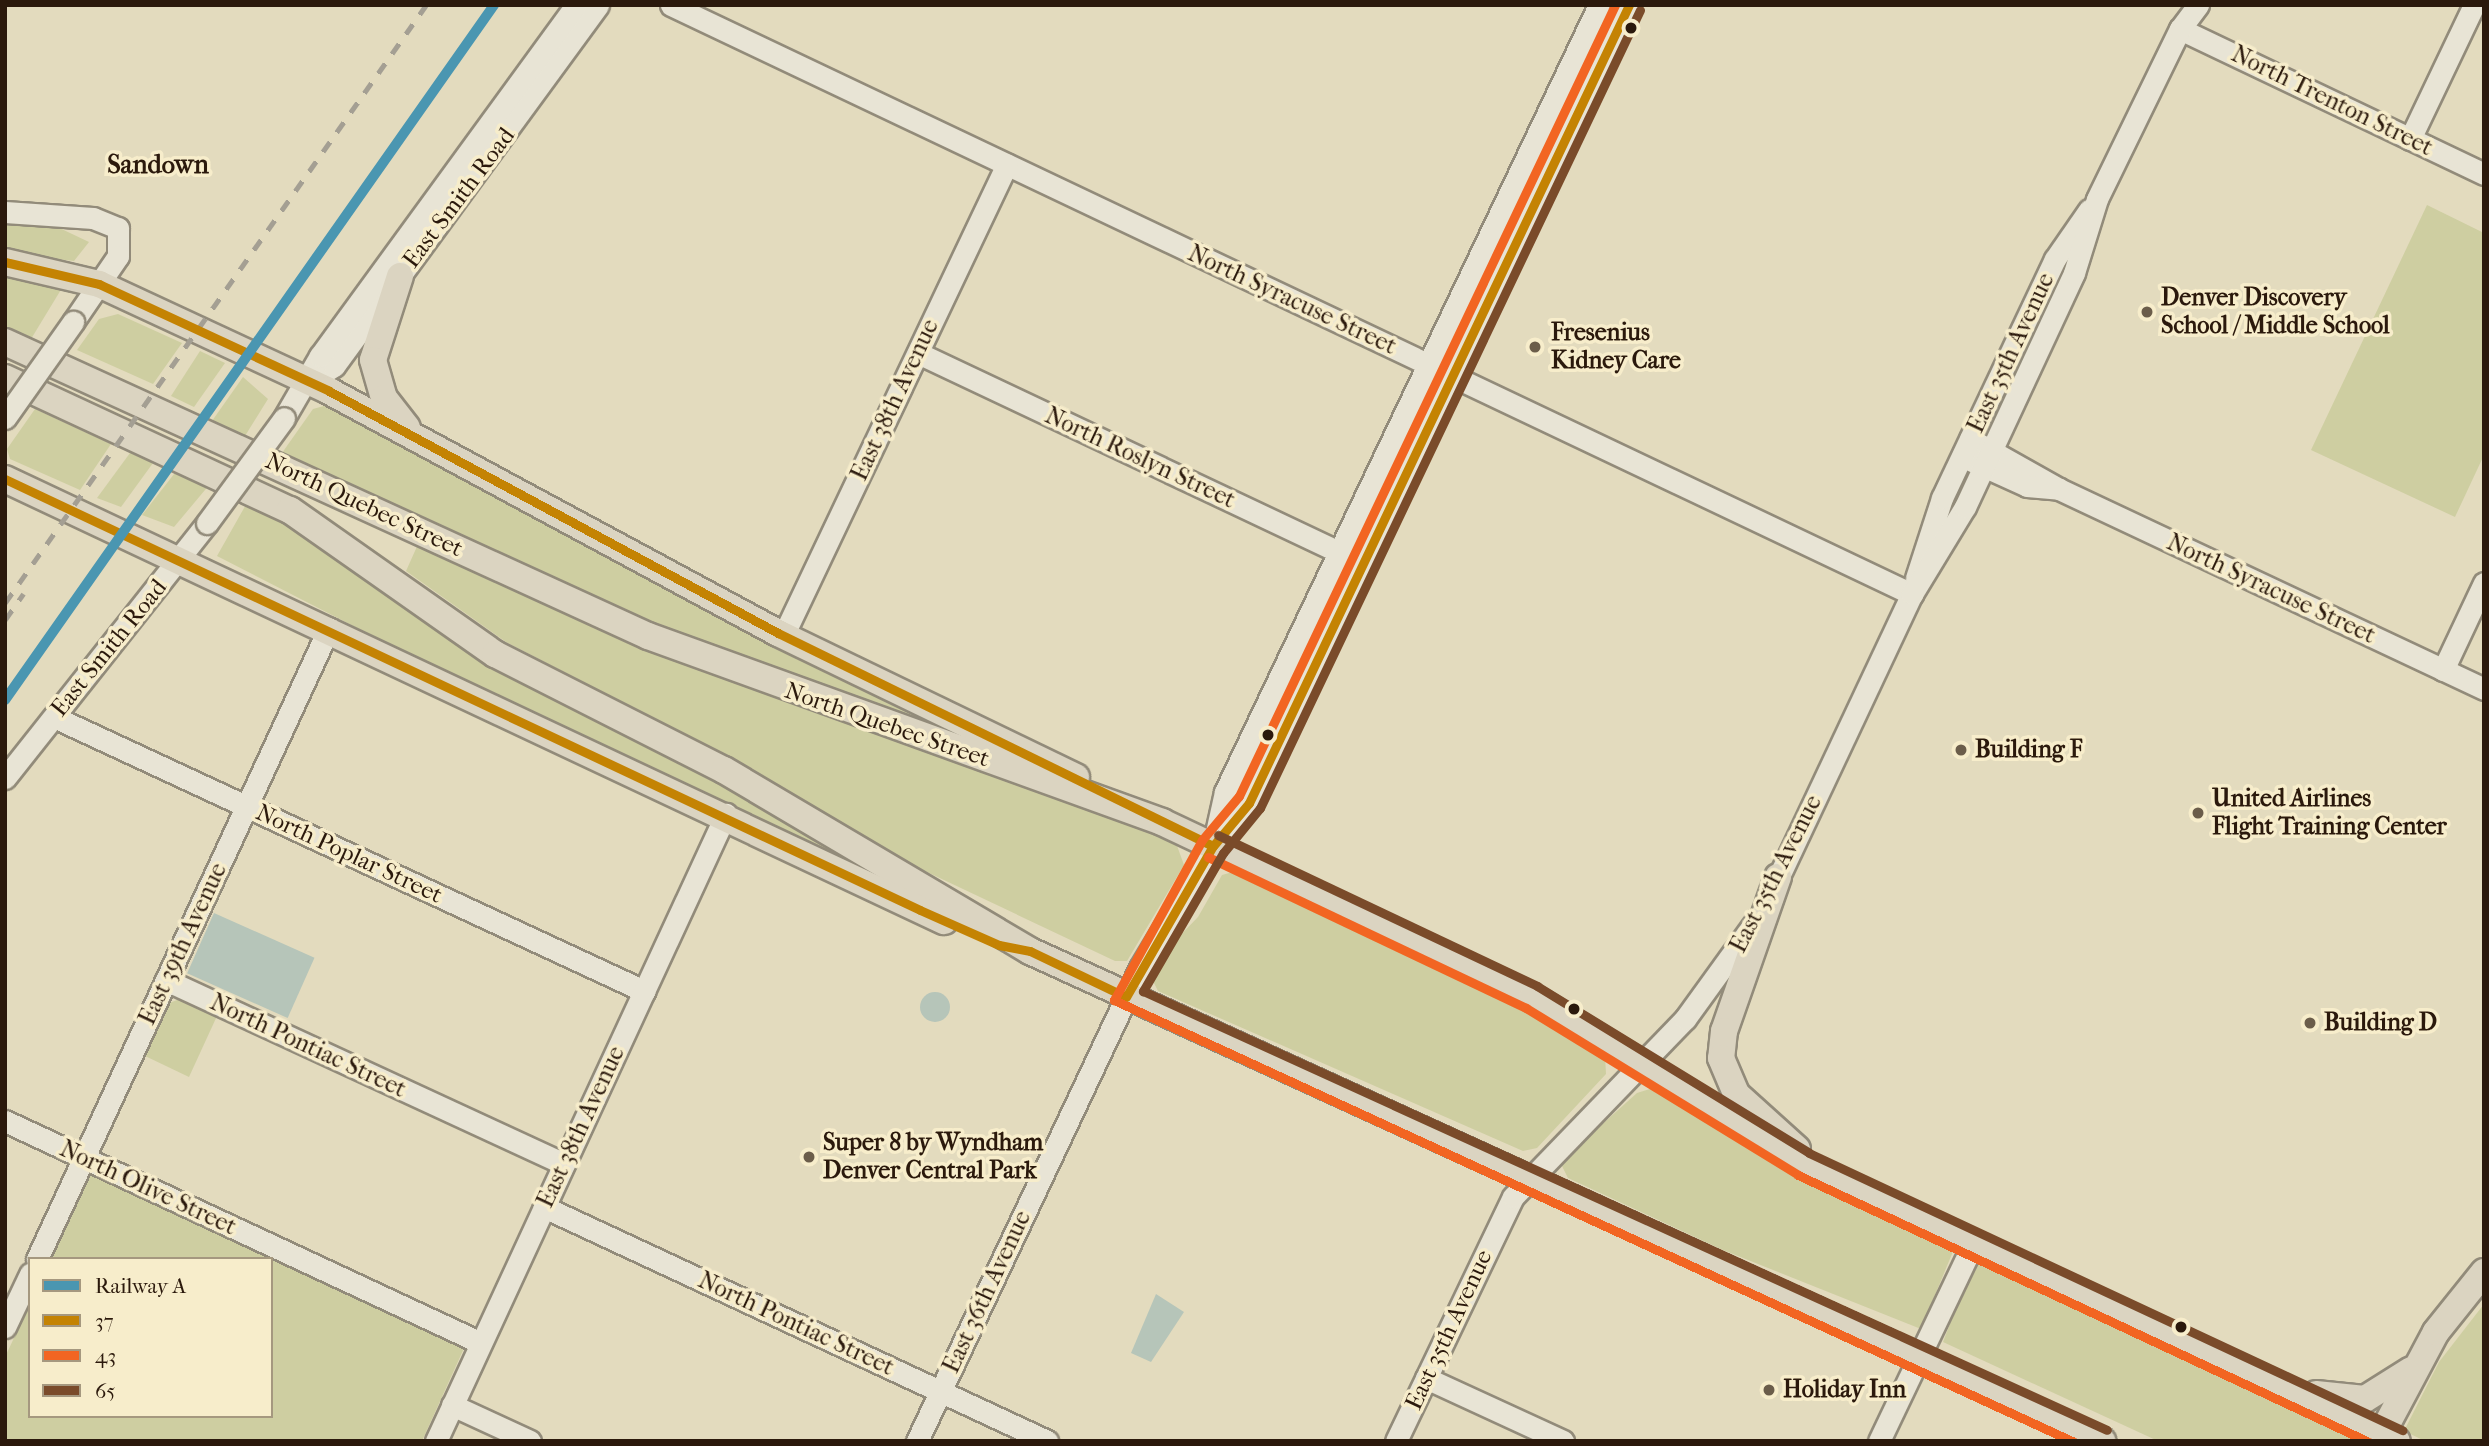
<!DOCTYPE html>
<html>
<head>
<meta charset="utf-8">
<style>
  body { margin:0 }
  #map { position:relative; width:2489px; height:1446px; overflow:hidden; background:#e3dbbe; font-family:"IM FELL French Canon",serif }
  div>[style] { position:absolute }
  .green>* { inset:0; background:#cecea1 }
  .water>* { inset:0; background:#b6c5b9; transform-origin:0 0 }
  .round { border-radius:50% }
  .roads { filter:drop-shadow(2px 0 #928b7a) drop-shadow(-2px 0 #928b7a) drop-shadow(0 2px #928b7a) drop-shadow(0 -2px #928b7a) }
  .minor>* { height:21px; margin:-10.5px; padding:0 10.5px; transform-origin:10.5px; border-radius:10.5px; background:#e8e4d5 }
  .major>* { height:26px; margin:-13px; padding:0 13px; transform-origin:13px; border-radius:13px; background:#dbd4c1 }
  .rail>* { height:4.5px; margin-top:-2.25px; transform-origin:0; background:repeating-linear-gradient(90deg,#a49f93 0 12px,transparent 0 24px) }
  .bridges { filter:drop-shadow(2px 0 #928b7a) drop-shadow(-2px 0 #928b7a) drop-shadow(0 2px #928b7a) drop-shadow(0 -2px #928b7a) }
  .minor-bridge>* { height:21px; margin:-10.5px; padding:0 10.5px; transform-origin:10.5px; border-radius:10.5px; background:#e8e4d5 }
  .bus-1>* { height:9px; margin:-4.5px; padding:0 4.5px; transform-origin:4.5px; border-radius:4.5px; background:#c48303 }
  .bus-2>* { height:9px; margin:-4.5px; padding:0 4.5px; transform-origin:4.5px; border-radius:4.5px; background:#f26522 }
  .bus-3>* { height:9px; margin:-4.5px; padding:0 4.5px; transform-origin:4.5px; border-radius:4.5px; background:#7a4b2a }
  .rail-1>* { height:10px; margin:-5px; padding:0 5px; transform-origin:5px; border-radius:5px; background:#4a96b1 }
  .dots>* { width:19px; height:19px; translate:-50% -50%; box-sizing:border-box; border:4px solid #f7edcb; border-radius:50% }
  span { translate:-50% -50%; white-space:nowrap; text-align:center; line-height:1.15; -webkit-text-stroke:7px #f7edcb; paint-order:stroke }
  .street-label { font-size:24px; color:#2b190c }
  .poi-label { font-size:24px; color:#2b190c; font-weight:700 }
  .left { translate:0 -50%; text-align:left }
  .neighbourhood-label { font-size:26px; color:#2b190c; font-weight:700 }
  .frame { position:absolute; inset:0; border:7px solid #2b190c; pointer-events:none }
  .legend { position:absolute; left:28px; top:1257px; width:245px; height:161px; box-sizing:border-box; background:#f7edcb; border:2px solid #a5987f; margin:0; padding:9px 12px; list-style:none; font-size:21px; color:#2b190c }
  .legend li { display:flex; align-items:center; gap:14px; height:35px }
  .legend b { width:35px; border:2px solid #a5987f }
</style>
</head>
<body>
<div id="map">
  <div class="green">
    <div style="clip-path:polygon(2427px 205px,2484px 233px,2484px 455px,2455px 517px,2311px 450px)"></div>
    <div style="clip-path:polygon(5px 222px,51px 224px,89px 242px,74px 261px,5px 253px)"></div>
    <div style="clip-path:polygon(5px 273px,62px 288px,31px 339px,5px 329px)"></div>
    <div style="clip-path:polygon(118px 314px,182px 343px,153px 384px,77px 350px,99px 319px)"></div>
    <div style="clip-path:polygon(200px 351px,225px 363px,194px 407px,171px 396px)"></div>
    <div style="clip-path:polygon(243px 377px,268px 399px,245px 436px,212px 421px)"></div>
    <div style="clip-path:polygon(331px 404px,1000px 750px,636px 618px,282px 453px,313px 409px)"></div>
    <div style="clip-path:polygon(35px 409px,111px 444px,80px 490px,10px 459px,7px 449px)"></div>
    <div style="clip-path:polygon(130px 453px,153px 463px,121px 507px,97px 498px)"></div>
    <div style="clip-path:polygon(178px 469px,210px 484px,174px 527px,142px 515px)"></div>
    <div style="clip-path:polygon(248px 501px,290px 522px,487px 662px,753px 798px,862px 868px,445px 673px,217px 556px)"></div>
    <div style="clip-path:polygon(419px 542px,665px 654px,1136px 825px,1176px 843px,1184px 865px,1127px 961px,1115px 961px,891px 855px,751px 769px,506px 642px,406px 571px)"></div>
    <div style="clip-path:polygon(1236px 871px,1524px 1006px,1605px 1055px,1606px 1074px,1537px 1148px,1523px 1151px,1158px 991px,1152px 979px,1169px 947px,1198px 917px,1222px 875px)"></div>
    <div style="clip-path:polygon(180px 999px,217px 1016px,189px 1077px,143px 1055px,169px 1003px)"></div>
    <div style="clip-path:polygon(1653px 1088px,1751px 1150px,1954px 1249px,1921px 1329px,1723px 1250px,1568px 1178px,1562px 1166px,1568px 1155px,1637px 1093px)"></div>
    <div style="clip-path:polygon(89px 1174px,465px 1346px,422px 1441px,5px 1441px,5px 1357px,30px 1304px,30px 1416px,271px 1416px,271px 1259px,50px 1259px)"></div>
    <div style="clip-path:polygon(1984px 1263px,2363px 1437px,2365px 1441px,2158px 1441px,1943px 1342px,1972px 1266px)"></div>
    <div style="clip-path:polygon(2484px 1304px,2484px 1441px,2425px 1441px,2404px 1431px,2439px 1362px)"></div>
  </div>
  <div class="water">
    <div style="left:214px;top:913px;width:110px;height:66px;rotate:24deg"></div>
    <div class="round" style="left:920px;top:992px;width:30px;height:30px"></div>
    <div style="clip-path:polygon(1156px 1294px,1184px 1312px,1151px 1362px,1131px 1353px)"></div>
  </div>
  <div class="roads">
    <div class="minor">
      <div style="left:671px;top:5px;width:1374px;rotate:25.39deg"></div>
      <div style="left:2180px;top:29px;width:337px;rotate:25.5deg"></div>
      <div style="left:2410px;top:139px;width:148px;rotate:-64.5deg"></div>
      <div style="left:5px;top:212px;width:88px;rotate:3.9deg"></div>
      <div style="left:93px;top:218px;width:27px;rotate:22deg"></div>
      <div style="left:118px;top:228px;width:28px;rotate:90deg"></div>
      <div style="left:118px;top:256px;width:80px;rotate:124.3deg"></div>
      <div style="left:918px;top:353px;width:479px;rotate:25.3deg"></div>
      <div style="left:310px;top:382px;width:29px;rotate:-34deg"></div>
      <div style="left:334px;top:366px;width:447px;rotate:-53.8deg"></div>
      <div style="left:284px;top:418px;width:72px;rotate:-59.9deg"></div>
      <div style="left:320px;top:356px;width:434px;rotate:-53.9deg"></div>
      <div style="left:1970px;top:439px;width:102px;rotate:29.3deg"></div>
      <div style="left:2059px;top:489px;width:470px;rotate:25.2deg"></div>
      <div style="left:1972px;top:461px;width:60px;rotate:24.4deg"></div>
      <div style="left:2027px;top:486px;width:32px;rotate:5deg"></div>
      <div style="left:1916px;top:578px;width:84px;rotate:-72deg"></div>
      <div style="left:1942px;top:498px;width:264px;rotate:-64.7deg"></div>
      <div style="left:2055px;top:259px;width:60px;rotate:-55.2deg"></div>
      <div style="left:783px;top:636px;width:522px;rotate:-64.61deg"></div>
      <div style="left:2443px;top:670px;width:96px;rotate:-64.8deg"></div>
      <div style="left:54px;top:717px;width:651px;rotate:24.91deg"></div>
      <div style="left:5px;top:778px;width:325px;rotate:-51.6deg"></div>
      <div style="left:1213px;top:846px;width:55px;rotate:-77.5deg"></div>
      <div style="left:1225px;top:792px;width:871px;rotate:-64.58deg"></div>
      <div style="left:1772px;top:891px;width:328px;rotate:-64.8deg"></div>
      <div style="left:1912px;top:594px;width:102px;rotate:-58.7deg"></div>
      <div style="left:1965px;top:507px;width:258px;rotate:-65deg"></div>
      <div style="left:2074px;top:273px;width:77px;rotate:-72.7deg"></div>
      <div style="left:2097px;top:199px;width:189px;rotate:-64deg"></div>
      <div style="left:2180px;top:29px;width:30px;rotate:-53deg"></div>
      <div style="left:166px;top:980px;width:438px;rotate:24.8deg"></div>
      <div style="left:5px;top:1121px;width:525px;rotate:25deg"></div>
      <div style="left:544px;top:1207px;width:555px;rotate:24.95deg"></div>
      <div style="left:37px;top:1259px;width:695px;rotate:-65.17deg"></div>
      <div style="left:5px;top:1327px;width:59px;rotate:-64.7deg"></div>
      <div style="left:1426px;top:1378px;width:151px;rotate:24.7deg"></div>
      <div style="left:452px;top:1405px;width:86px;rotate:24.8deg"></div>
      <div style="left:436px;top:1441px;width:691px;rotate:-65.18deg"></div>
      <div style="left:917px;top:1441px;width:523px;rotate:-64.76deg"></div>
      <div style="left:1140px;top:968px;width:142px;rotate:-59.1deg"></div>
      <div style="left:1213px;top:846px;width:56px;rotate:-50.1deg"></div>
      <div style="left:1249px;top:803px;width:884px;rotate:-64.54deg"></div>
      <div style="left:1396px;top:1441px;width:271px;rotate:-64.4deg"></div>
      <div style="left:1513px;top:1197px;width:248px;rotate:-46deg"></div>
      <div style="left:1685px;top:1019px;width:116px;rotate:-54.1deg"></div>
      <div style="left:1879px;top:1441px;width:218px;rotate:-64.5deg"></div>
    </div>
    <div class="major">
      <div style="left:5px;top:262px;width:97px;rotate:13.2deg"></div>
      <div style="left:99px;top:284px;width:254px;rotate:24.9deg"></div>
      <div style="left:329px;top:391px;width:510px;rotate:28.32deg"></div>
      <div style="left:778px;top:633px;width:331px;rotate:25.8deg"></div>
      <div style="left:400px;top:276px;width:88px;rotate:107.8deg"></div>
      <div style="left:373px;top:360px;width:40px;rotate:74deg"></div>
      <div style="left:384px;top:398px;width:37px;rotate:52deg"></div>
      <div style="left:5px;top:342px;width:707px;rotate:24.57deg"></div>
      <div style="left:648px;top:636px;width:547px;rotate:19.89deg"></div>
      <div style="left:1162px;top:822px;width:409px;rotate:25.3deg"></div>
      <div style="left:1532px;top:997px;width:318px;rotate:31.6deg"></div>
      <div style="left:1803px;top:1164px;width:655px;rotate:25deg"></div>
      <div style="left:5px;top:378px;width:314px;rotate:24.9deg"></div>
      <div style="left:290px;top:510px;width:251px;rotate:35.1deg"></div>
      <div style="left:495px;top:654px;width:257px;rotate:26.9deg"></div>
      <div style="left:724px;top:770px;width:356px;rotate:30.6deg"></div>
      <div style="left:1030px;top:951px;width:1179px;rotate:24.56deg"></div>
      <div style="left:5px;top:479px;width:1038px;rotate:25.21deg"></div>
      <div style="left:1778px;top:877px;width:163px;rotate:109.3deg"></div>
      <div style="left:1724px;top:1031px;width:27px;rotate:96deg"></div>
      <div style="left:1721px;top:1058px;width:39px;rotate:67deg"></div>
      <div style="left:1736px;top:1094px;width:82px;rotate:42deg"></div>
      <div style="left:2316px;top:1394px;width:49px;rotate:5.8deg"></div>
      <div style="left:2365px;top:1399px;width:54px;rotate:-32.2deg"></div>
      <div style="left:2378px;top:1441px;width:123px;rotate:-62deg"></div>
      <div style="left:2436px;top:1332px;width:77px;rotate:-51.3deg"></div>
    </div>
  </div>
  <div class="rail">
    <div style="left:5px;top:603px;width:731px;rotate:-54.85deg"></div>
    <div style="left:5px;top:620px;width:32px;rotate:-55deg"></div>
  </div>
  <div class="bridges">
    <div class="minor-bridge">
      <div style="left:5px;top:418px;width:118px;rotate:-54.7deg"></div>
      <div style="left:207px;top:523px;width:130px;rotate:-53.7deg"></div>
    </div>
  </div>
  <div class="bus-1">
    <div style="left:5px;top:262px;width:97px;rotate:13.2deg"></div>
    <div style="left:99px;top:284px;width:254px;rotate:24.9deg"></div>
    <div style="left:329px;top:391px;width:510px;rotate:28.32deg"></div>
    <div style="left:778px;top:633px;width:484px;rotate:26.1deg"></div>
    <div style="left:5px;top:479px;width:1011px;rotate:25.22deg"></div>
    <div style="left:920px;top:910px;width:86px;rotate:23.9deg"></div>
    <div style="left:999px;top:945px;width:32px;rotate:11deg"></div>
    <div style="left:1030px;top:951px;width:106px;rotate:25.6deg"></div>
    <div style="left:1126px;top:997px;width:174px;rotate:-60.1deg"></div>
    <div style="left:1213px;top:846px;width:56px;rotate:-50.1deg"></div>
    <div style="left:1249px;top:803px;width:884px;rotate:-64.54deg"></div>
  </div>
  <div class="bus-2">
    <div style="left:1615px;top:5px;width:876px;rotate:115.42deg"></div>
    <div style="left:1239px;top:796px;width:57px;rotate:130.1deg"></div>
    <div style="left:1202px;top:840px;width:183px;rotate:118.8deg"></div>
    <div style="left:1114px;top:1000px;width:1055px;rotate:24.72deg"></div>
    <div style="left:1208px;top:857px;width:352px;rotate:25.4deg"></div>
    <div style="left:1526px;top:1008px;width:319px;rotate:31.5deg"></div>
    <div style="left:1798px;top:1175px;width:628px;rotate:25.06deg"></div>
  </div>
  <div class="bus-3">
    <div style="left:1640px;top:10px;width:884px;rotate:115.46deg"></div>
    <div style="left:1260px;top:808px;width:58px;rotate:129.4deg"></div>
    <div style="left:1223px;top:853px;width:160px;rotate:120.1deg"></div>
    <div style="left:1143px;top:991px;width:1059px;rotate:24.48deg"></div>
    <div style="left:1218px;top:835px;width:353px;rotate:25.3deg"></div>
    <div style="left:1537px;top:986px;width:319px;rotate:31.5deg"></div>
    <div style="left:1809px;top:1153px;width:655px;rotate:25.04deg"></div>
  </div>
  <div class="rail-1">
    <div style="left:5px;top:700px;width:850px;rotate:-54.87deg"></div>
  </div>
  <div class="dots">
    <div style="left:1631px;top:28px;background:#2b190c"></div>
    <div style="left:2147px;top:312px;background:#6b5d4a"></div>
    <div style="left:1535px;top:347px;background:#6b5d4a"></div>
    <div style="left:1268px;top:735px;background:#2b190c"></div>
    <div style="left:1961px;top:750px;background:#6b5d4a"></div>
    <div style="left:2198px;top:813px;background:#6b5d4a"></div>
    <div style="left:1574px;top:1009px;background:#2b190c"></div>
    <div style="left:2310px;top:1023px;background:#6b5d4a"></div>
    <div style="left:809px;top:1157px;background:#6b5d4a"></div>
    <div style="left:2181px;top:1327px;background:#2b190c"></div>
    <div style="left:1769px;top:1390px;background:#6b5d4a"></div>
  </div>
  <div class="street-label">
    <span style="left:2332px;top:101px;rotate:26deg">North Trenton Street</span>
    <span style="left:459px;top:198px;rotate:-53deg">East Smith Road</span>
    <span style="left:1292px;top:300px;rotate:25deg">North Syracuse Street</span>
    <span style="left:2011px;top:353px;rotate:-65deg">East 35th Avenue</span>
    <span style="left:895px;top:400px;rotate:-65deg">East 38th Avenue</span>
    <span style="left:1140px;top:458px;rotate:25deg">North Roslyn Street</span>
    <span style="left:364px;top:505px;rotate:25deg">North Quebec Street</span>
    <span style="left:2271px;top:589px;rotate:25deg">North Syracuse Street</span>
    <span style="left:109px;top:648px;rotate:-51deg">East Smith Road</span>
    <span style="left:887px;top:725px;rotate:19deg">North Quebec Street</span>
    <span style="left:349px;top:854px;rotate:25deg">North Poplar Street</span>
    <span style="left:1776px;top:874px;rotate:-63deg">East 35th Avenue</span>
    <span style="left:183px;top:944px;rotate:-65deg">East 39th Avenue</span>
    <span style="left:308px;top:1046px;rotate:25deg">North Pontiac Street</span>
    <span style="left:581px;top:1127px;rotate:-65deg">East 38th Avenue</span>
    <span style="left:148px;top:1188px;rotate:25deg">North Olive Street</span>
    <span style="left:987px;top:1292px;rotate:-65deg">East 36th Avenue</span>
    <span style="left:796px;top:1324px;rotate:25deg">North Pontiac Street</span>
    <span style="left:1449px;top:1330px;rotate:-65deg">East 35th Avenue</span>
  </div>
  <div class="poi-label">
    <span class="left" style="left:2161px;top:312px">Denver Discovery<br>School / Middle School</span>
    <span class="left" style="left:1551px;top:347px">Fresenius<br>Kidney Care</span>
    <span class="left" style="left:1975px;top:750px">Building F</span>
    <span class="left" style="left:2212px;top:813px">United Airlines<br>Flight Training Center</span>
    <span class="left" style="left:2324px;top:1023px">Building D</span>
    <span class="left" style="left:823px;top:1157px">Super 8 by Wyndham<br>Denver Central Park</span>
    <span class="left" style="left:1783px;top:1390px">Holiday Inn</span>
  </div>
  <div class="neighbourhood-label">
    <span style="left:158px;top:165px">Sandown</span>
  </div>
  <div class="frame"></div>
  <ul class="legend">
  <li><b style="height:9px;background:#4a96b1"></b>Railway A</li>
  <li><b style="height:9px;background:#c48303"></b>37</li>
  <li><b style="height:9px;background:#f26522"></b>43</li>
  <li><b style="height:9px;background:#7a4b2a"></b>65</li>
  </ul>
</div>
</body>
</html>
